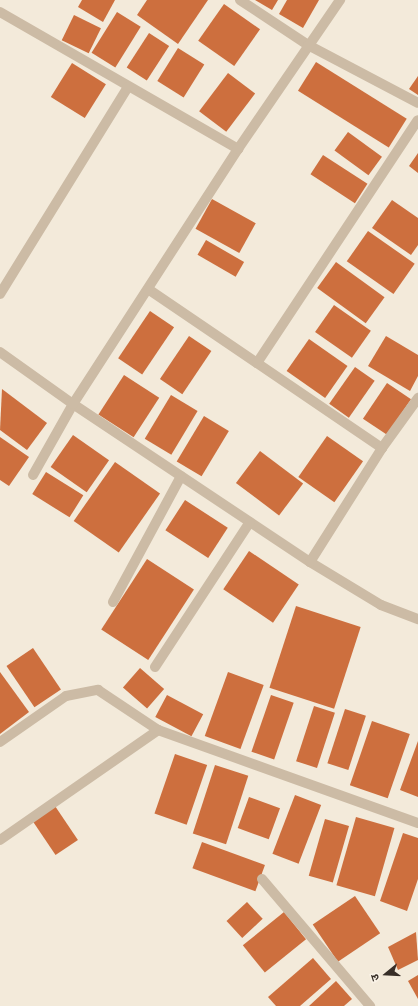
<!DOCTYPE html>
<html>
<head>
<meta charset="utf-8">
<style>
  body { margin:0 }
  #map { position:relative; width:418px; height:1006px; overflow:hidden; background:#f3eada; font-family:Manrope,"Noto Sans Devanagari",sans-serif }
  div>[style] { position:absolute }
  .building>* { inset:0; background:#cd6f3e; transform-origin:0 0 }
  .minor>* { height:10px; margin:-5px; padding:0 5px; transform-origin:5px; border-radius:5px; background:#ccbba5 }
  span { translate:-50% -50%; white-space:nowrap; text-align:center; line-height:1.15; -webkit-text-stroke:3.5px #faf3e7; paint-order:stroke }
  .north { position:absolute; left:366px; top:954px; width:40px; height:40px; -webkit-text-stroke:3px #faf3e7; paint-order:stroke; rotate:252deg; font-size:11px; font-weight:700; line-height:16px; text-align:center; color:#372e27 }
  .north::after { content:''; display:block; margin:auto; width:14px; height:18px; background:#372e27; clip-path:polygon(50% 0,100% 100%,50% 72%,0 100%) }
</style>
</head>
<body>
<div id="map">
  <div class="building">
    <div style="clip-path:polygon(82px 0,115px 0,103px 22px,78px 7px)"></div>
    <div style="clip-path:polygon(147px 0,208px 0,178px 44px,137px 15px)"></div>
    <div style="clip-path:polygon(255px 0,278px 0,272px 10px)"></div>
    <div style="clip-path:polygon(287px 0,319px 0,303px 28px,279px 14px)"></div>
    <div style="left:224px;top:4px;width:44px;height:45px;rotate:35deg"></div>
    <div style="left:117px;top:12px;width:28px;height:48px;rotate:32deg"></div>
    <div style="left:74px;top:15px;width:30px;height:28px;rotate:26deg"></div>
    <div style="left:149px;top:33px;width:24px;height:41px;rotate:33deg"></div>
    <div style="left:178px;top:48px;width:31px;height:39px;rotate:32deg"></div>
    <div style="left:316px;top:62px;width:107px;height:34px;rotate:32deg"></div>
    <div style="left:72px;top:63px;width:40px;height:40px;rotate:32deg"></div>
    <div style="left:228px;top:73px;width:34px;height:48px;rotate:37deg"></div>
    <div style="clip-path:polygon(418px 76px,418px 95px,409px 89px)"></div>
    <div style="left:348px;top:132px;width:42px;height:23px;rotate:36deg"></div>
    <div style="clip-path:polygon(418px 153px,418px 173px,409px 166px)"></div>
    <div style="left:323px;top:155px;width:53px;height:23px;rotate:33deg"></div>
    <div style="left:212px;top:199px;width:50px;height:34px;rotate:29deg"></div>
    <div style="clip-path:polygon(392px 200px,418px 218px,418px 245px,411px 255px,372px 228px)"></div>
    <div style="left:368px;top:231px;width:57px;height:37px;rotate:35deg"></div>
    <div style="left:206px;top:240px;width:44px;height:17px;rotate:30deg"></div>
    <div style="left:336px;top:262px;width:60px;height:32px;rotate:36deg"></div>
    <div style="left:334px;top:305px;width:45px;height:33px;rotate:35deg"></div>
    <div style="left:150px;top:311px;width:29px;height:57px;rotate:34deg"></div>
    <div style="left:189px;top:336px;width:27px;height:52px;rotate:34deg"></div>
    <div style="clip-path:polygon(386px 336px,418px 355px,418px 376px,410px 391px,368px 366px)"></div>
    <div style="left:309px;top:339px;width:47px;height:39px;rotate:35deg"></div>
    <div style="left:355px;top:367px;width:24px;height:45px;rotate:35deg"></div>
    <div style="left:124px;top:375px;width:42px;height:47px;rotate:33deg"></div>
    <div style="left:387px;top:383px;width:29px;height:43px;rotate:34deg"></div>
    <div style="clip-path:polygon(2px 389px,47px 423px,27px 450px,0 430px)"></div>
    <div style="left:171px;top:395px;width:31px;height:51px;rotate:31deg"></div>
    <div style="left:204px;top:416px;width:29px;height:53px;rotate:31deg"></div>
    <div style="left:73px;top:435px;width:44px;height:39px;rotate:35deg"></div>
    <div style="left:327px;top:436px;width:44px;height:50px;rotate:35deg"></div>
    <div style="clip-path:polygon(0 437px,29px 457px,9px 486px,0 480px)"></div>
    <div style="left:260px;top:451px;width:54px;height:40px;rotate:37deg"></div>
    <div style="left:115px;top:462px;width:55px;height:72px;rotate:35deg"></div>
    <div style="left:46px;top:472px;width:44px;height:26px;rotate:32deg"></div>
    <div style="left:185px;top:500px;width:51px;height:36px;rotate:33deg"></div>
    <div style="left:249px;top:551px;width:60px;height:46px;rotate:34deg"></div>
    <div style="left:147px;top:559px;width:56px;height:84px;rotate:33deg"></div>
    <div style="left:296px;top:606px;width:68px;height:86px;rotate:18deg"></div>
    <div style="left:33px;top:648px;width:50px;height:32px;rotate:56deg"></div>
    <div style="left:140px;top:668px;width:32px;height:26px;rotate:41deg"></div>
    <div style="clip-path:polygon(0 672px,29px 712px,0 734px)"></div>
    <div style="left:228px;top:672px;width:38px;height:68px;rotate:20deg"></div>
    <div style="left:167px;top:695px;width:41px;height:25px;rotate:28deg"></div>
    <div style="left:271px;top:695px;width:24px;height:60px;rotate:19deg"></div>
    <div style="left:314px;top:706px;width:22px;height:58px;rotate:18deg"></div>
    <div style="left:345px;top:709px;width:22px;height:57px;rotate:18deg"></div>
    <div style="left:372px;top:721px;width:40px;height:68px;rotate:19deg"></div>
    <div style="clip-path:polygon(418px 741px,418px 797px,400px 790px)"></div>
    <div style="left:175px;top:754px;width:34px;height:63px;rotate:19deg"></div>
    <div style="left:215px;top:765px;width:35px;height:72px;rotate:18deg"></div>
    <div style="left:295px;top:795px;width:28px;height:63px;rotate:21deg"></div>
    <div style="left:249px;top:797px;width:33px;height:33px;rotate:20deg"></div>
    <div style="left:55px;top:806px;width:41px;height:27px;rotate:56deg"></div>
    <div style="left:356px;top:817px;width:40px;height:71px;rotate:16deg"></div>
    <div style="left:325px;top:819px;width:25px;height:59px;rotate:16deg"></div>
    <div style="clip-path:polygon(403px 833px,418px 838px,418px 879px,407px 911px,380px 901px)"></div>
    <div style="left:202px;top:842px;width:67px;height:28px;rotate:20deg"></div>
    <div style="left:355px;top:896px;width:45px;height:51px;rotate:56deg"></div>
    <div style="left:247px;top:902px;width:23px;height:28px;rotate:47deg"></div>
    <div style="left:284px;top:912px;width:35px;height:53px;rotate:51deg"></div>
    <div style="clip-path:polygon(416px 932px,418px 960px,398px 970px,388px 947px)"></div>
    <div style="clip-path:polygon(313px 958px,331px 979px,300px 1006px,276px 1006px,268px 997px)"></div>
    <div style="clip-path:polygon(418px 975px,418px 999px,408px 981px)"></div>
    <div style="clip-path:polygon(336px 981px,352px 999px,344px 1006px,309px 1006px)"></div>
  </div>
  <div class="minor">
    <div style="left:240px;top:0;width:82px;rotate:33.5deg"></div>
    <div style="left:308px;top:45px;width:124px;rotate:27.8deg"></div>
    <div style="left:0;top:12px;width:275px;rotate:29.9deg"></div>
    <div style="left:148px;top:289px;width:283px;rotate:34.2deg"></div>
    <div style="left:0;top:294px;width:243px;rotate:-58.3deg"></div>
    <div style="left:0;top:352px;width:90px;rotate:35.5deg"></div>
    <div style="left:73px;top:404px;width:285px;rotate:33.7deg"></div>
    <div style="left:310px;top:562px;width:83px;rotate:31.2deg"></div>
    <div style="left:381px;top:605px;width:40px;rotate:21deg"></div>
    <div style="left:257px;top:363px;width:291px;rotate:-56.5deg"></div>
    <div style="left:33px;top:475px;width:81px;rotate:-60.6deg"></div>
    <div style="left:73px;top:404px;width:304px;rotate:-57.1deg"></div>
    <div style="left:238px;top:149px;width:181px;rotate:-55.6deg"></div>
    <div style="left:310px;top:562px;width:135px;rotate:-57.7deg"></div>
    <div style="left:382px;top:448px;width:62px;rotate:-54.2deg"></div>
    <div style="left:113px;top:602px;width:143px;rotate:-61.6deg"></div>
    <div style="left:155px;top:667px;width:173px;rotate:-56.8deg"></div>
    <div style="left:0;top:742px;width:80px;rotate:-34.9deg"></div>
    <div style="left:66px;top:696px;width:33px;rotate:-11deg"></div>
    <div style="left:98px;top:690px;width:72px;rotate:33.7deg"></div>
    <div style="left:158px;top:730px;width:276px;rotate:19.7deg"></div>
    <div style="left:0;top:840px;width:193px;rotate:-34.8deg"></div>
    <div style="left:262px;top:879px;width:167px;rotate:49.6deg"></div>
  </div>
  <div class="north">उ</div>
</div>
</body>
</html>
